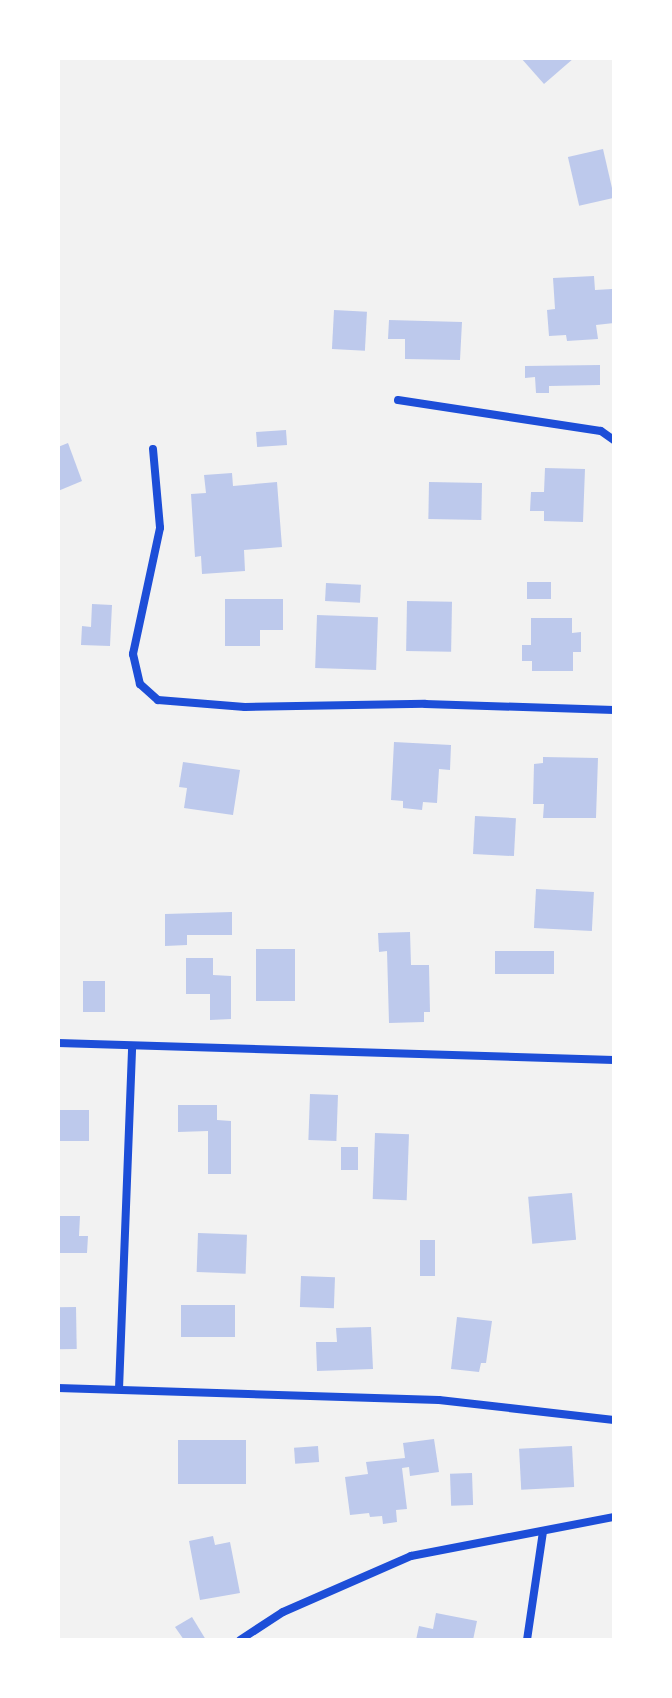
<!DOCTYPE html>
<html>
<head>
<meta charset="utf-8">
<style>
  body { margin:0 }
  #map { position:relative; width:672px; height:1698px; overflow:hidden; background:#f2f2f2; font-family:Overpass,sans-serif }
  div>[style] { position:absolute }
  .building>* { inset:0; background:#bdc9ec; transform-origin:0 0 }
  .minor>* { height:8px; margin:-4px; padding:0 4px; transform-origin:4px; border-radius:4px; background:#1d4ed8 }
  span { translate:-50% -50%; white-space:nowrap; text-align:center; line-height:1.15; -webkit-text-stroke:6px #fff; paint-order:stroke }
  .frame { position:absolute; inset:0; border:60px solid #fff; pointer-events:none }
</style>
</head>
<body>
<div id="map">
  <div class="building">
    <div style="clip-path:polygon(521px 58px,574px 58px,544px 84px)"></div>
    <div style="left:603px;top:149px;width:50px;height:36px;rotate:77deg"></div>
    <div style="clip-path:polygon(594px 276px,595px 290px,612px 289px,614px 323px,596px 325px,598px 339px,567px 341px,566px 335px,549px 336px,547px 310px,555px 309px,553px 278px)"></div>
    <div style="left:334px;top:310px;width:33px;height:39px;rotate:3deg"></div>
    <div style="clip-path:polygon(389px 320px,462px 322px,460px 360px,405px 359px,405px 339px,388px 339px)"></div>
    <div style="clip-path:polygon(600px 365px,600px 385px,549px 386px,549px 393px,536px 393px,535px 377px,525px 378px,525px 366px)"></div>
    <div style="left:286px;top:430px;width:15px;height:30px;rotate:86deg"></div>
    <div style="clip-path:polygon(68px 443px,82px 481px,58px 491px,58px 447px)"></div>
    <div style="clip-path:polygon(545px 468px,585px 469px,583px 522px,544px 521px,544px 511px,530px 511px,531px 492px,544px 492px)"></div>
    <div style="clip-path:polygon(232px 473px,233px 486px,277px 482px,282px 547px,244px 550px,245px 571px,202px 574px,201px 556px,195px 557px,191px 494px,206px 493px,204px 475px)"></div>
    <div style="left:429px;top:482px;width:53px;height:37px;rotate:1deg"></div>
    <div style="left:527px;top:582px;width:24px;height:17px"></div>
    <div style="left:326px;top:583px;width:35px;height:18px;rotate:3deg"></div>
    <div style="clip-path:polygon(225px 599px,283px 599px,283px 630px,260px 630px,260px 646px,225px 646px)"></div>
    <div style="left:407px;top:601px;width:45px;height:50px;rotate:1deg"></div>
    <div style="clip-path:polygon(92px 604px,112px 605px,110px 646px,81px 645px,82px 626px,91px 627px)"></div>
    <div style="left:317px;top:615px;width:61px;height:53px;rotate:2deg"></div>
    <div style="clip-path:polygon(531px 618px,572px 618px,572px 633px,581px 632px,581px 652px,573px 652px,573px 671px,532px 671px,532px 661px,522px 661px,522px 645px,531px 645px)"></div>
    <div style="clip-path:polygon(394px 742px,451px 745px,450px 770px,439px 769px,437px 803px,423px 802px,422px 810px,403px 808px,403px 801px,391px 800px)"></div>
    <div style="clip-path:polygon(543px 757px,598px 758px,596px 818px,543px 818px,544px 804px,533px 804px,534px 764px,543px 763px)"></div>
    <div style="clip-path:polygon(183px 762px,240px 770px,233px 815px,184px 808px,187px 788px,179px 787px)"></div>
    <div style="left:475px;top:816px;width:41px;height:38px;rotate:3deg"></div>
    <div style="left:536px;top:889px;width:58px;height:39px;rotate:3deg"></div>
    <div style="clip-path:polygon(232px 912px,232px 935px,187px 935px,187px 945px,165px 946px,165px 914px)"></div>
    <div style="clip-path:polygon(410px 932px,411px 965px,429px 965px,430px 1012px,424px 1012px,424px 1022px,389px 1023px,387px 951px,379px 952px,378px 933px)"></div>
    <div style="left:256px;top:949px;width:39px;height:52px"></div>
    <div style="left:495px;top:951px;width:59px;height:23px"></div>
    <div style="clip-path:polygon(186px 958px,213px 958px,213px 975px,231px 976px,231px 1019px,210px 1020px,210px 994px,186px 994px)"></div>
    <div style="left:83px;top:981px;width:22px;height:31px"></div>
    <div style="left:310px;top:1094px;width:28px;height:46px;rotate:2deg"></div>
    <div style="clip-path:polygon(178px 1105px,217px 1105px,217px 1120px,231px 1121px,231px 1174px,208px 1174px,208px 1131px,178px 1132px)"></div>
    <div style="left:58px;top:1110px;width:31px;height:31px"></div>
    <div style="left:375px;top:1133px;width:34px;height:66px;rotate:2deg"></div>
    <div style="left:341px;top:1147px;width:17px;height:23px"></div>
    <div style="left:572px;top:1193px;width:47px;height:44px;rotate:85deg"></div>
    <div style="clip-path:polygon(58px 1216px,80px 1216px,79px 1236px,88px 1236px,87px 1253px,58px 1253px)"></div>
    <div style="left:198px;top:1233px;width:49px;height:39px;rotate:2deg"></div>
    <div style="left:420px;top:1240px;width:15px;height:36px"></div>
    <div style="left:301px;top:1276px;width:34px;height:31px;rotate:2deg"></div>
    <div style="left:235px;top:1305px;width:32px;height:54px;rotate:90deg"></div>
    <div style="left:76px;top:1307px;width:42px;height:18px;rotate:89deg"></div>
    <div style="clip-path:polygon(457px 1317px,492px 1321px,486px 1363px,481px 1363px,479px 1372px,451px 1369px)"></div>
    <div style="clip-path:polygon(371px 1327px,373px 1369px,317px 1371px,316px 1342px,337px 1342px,336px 1328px)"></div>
    <div style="clip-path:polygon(434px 1439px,439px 1472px,410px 1476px,409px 1467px,402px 1468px,407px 1509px,396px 1510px,397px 1522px,383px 1524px,382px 1516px,370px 1517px,369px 1513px,350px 1515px,345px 1477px,368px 1474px,366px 1462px,405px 1458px,403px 1443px)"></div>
    <div style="left:178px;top:1440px;width:68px;height:44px"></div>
    <div style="left:318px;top:1446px;width:16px;height:24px;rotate:86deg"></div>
    <div style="left:572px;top:1446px;width:41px;height:53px;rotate:87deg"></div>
    <div style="left:472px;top:1473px;width:32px;height:22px;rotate:88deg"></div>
    <div style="clip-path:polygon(213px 1536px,215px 1545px,230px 1542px,240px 1593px,200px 1600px,189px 1541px)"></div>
    <div style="clip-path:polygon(436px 1613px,477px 1621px,473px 1640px,416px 1640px,419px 1626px,433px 1629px)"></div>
    <div style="clip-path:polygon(192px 1617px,206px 1640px,184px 1640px,175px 1627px)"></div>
  </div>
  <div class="minor">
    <div style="left:398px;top:400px;width:205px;rotate:8.7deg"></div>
    <div style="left:601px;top:431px;width:16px;rotate:35deg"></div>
    <div style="left:153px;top:449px;width:79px;rotate:84.9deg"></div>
    <div style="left:160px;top:528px;width:129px;rotate:102.1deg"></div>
    <div style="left:133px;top:654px;width:31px;rotate:77deg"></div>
    <div style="left:140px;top:684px;width:24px;rotate:42deg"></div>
    <div style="left:158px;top:700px;width:87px;rotate:4.6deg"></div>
    <div style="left:245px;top:707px;width:180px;rotate:-1deg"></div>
    <div style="left:425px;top:704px;width:189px;rotate:1.8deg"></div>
    <div style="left:58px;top:1043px;width:556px;rotate:1.75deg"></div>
    <div style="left:58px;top:1388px;width:381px;rotate:1.8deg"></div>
    <div style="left:439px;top:1400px;width:176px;rotate:6.5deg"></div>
    <div style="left:119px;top:1389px;width:343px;rotate:-87.8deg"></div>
    <div style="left:240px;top:1640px;width:51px;rotate:-33.1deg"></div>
    <div style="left:283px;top:1612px;width:140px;rotate:-23.6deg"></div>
    <div style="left:411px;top:1556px;width:207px;rotate:-10.9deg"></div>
    <div style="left:527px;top:1640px;width:110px;rotate:-81.6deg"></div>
  </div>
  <div class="frame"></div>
</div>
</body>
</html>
